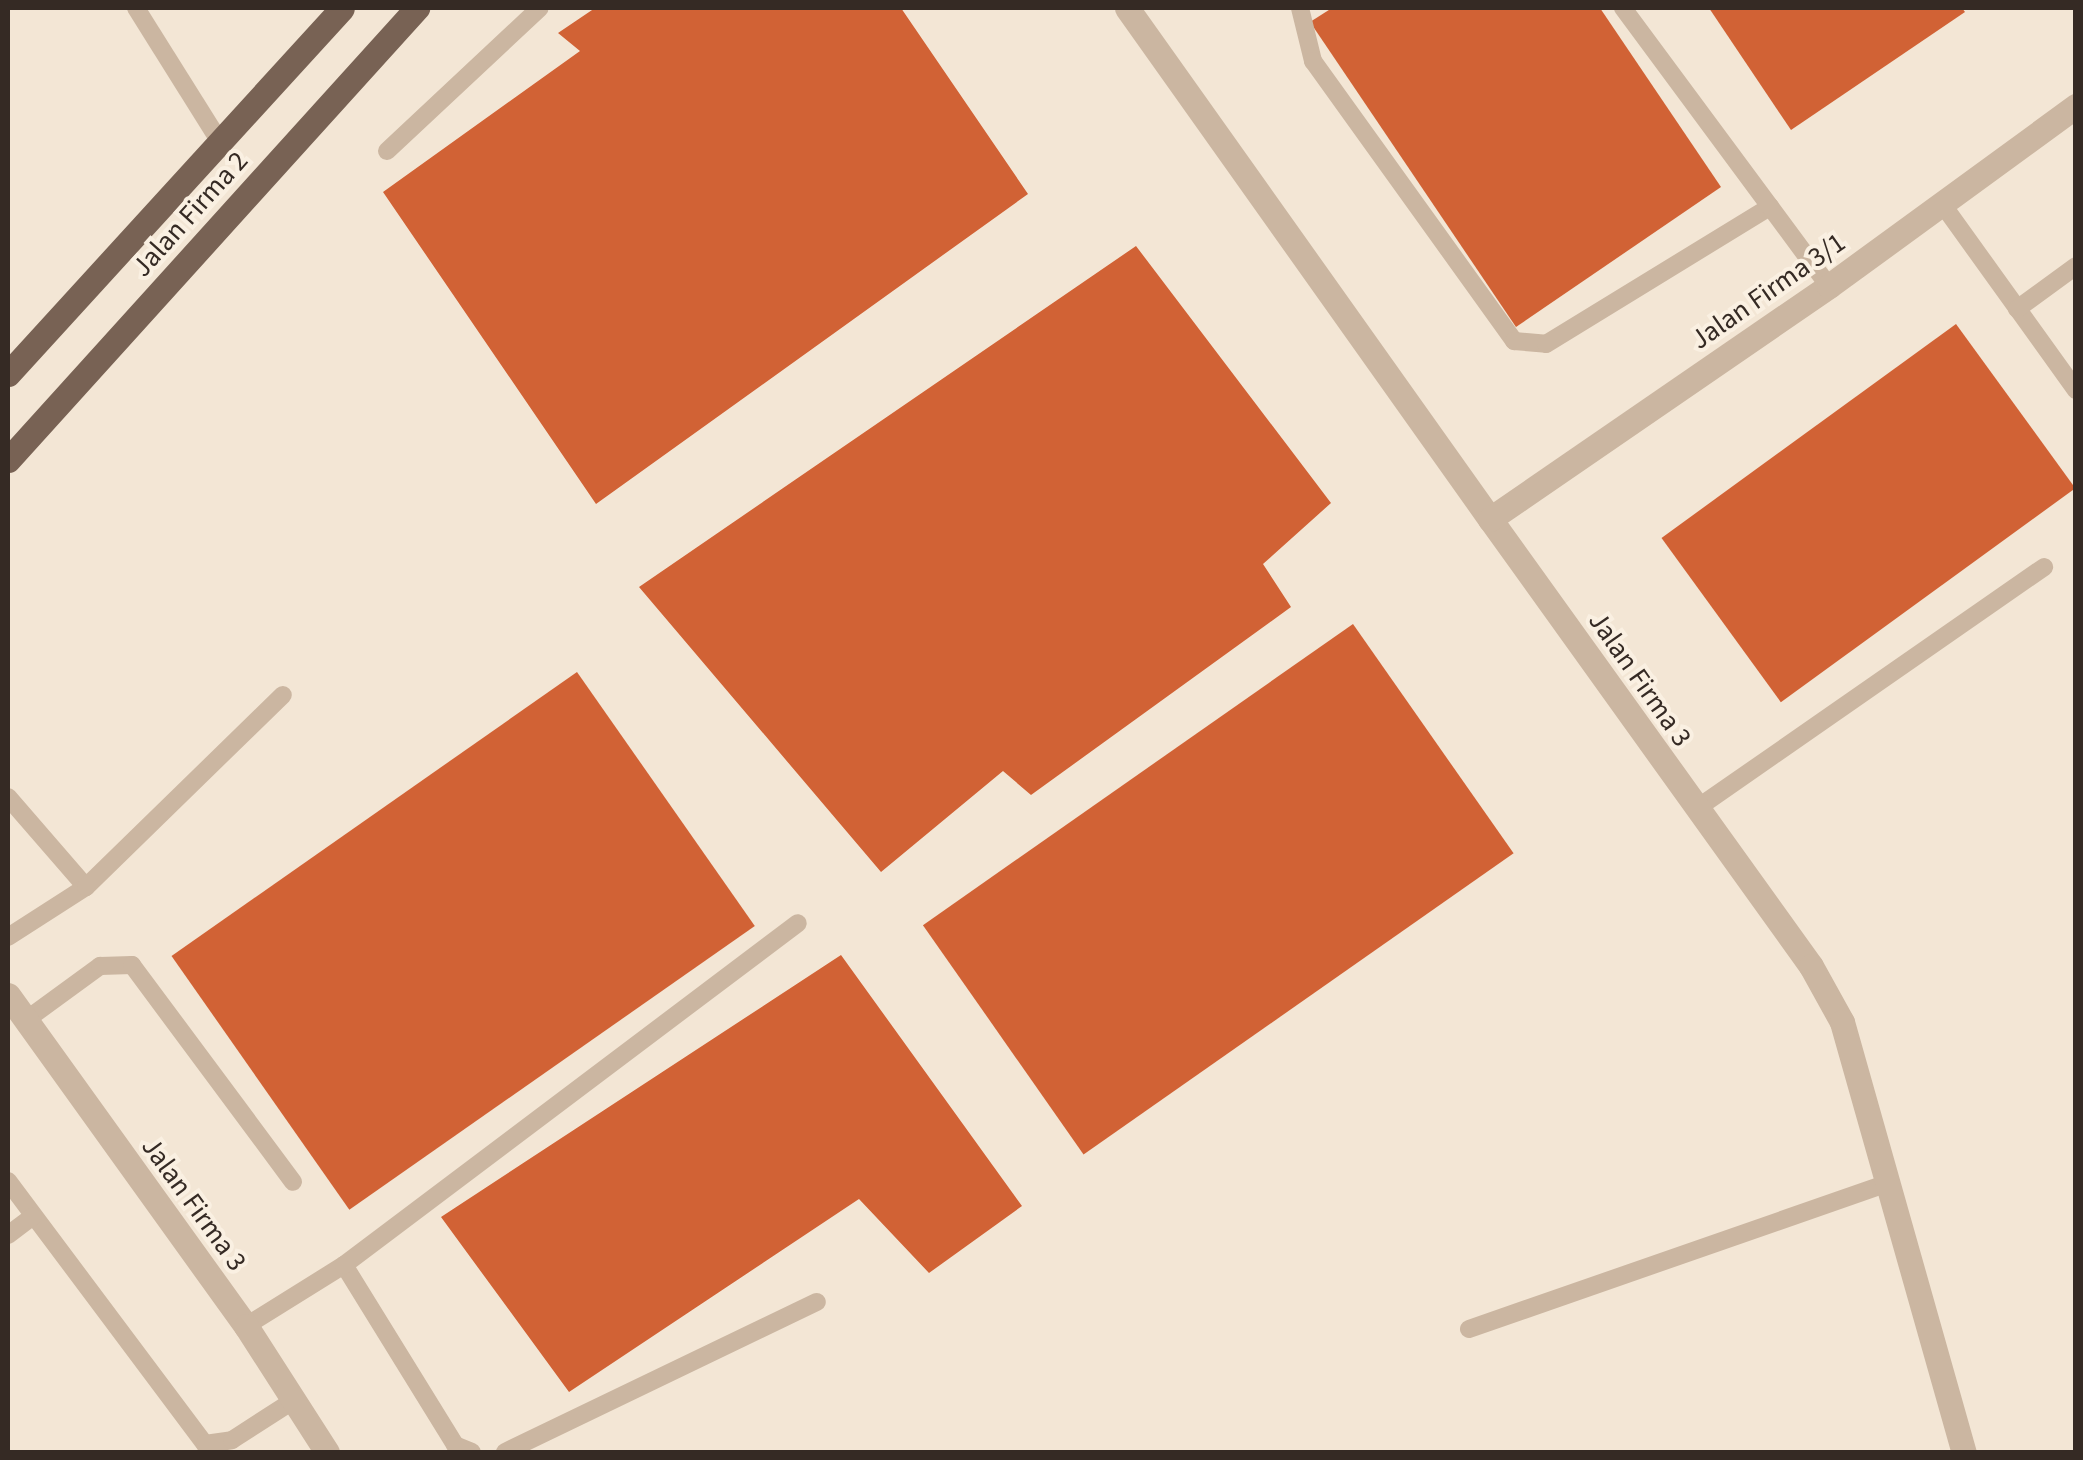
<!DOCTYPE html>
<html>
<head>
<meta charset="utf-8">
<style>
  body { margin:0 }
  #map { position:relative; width:2083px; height:1460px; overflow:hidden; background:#f3e6d5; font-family:"Source Sans 3",sans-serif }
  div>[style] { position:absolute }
  .building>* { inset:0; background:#d16235; transform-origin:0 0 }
  .service>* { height:18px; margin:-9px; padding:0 9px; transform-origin:9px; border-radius:9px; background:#cbb6a1 }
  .minor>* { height:25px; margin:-12.5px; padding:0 12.5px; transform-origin:12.5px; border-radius:12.5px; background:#cbb6a1 }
  .tertiary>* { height:25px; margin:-12.5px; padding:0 12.5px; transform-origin:12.5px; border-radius:12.5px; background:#cbb6a1 }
  .primary>* { height:25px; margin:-12.5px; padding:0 12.5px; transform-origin:12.5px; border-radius:12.5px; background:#786254 }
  span { translate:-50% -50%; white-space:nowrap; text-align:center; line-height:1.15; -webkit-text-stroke:8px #faf0e2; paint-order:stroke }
  .street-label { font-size:28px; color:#352a24 }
  .frame { position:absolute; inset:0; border:10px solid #352a24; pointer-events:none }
</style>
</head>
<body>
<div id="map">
  <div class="building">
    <div style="clip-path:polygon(595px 8px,901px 8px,1028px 194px,596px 504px,383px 192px,580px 51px,558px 33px)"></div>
    <div style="clip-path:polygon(1332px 8px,1600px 8px,1721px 187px,1516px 327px,1310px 22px)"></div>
    <div style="clip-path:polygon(1709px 8px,1962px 8px,1965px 12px,1791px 130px)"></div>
    <div style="clip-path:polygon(1136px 246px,1331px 503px,1263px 564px,1291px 607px,1031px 795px,1003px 771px,881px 872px,639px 587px)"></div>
    <div style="left:1956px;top:324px;width:203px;height:364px;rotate:54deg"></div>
    <div style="left:1353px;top:624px;width:280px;height:525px;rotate:55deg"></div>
    <div style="left:577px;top:672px;width:310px;height:495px;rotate:55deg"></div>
    <div style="clip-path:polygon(841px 955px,1022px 1206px,929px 1273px,859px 1199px,569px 1392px,441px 1217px)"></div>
  </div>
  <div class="service">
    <div style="left:136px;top:8px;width:158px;rotate:57.9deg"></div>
    <div style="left:1300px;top:8px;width:55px;rotate:76.2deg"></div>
    <div style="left:1313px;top:61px;width:345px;rotate:54.3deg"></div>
    <div style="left:1514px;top:341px;width:32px;rotate:5deg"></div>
    <div style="left:1546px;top:344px;width:263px;rotate:-31.5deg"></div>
    <div style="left:1623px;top:8px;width:346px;rotate:53.5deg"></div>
    <div style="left:387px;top:151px;width:209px;rotate:-43.1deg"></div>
    <div style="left:1943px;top:205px;width:228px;rotate:54.3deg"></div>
    <div style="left:2017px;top:309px;width:73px;rotate:-36.1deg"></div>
    <div style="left:8px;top:797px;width:119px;rotate:49.1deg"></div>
    <div style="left:1696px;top:809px;width:424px;rotate:-34.8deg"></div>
    <div style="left:8px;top:937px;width:93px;rotate:-32.7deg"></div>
    <div style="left:86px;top:887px;width:275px;rotate:-44.3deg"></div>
    <div style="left:26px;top:1020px;width:92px;rotate:-36.1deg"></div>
    <div style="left:100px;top:966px;width:32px;rotate:-2deg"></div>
    <div style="left:132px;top:965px;width:270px;rotate:53.4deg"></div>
    <div style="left:8px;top:1181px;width:329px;rotate:53.2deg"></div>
    <div style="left:205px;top:1444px;width:27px;rotate:-8deg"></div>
    <div style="left:232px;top:1440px;width:70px;rotate:-32.8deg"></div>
    <div style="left:8px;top:1235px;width:31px;rotate:-37deg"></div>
    <div style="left:344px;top:1265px;width:211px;rotate:58.3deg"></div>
    <div style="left:455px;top:1445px;width:18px;rotate:22deg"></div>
    <div style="left:246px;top:1326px;width:115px;rotate:-31.9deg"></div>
    <div style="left:344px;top:1265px;width:568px;rotate:-36.99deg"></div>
    <div style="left:1469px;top:1329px;width:446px;rotate:-19.2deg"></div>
    <div style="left:505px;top:1452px;width:346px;rotate:-25.7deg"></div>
  </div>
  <div class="minor">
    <div style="left:1490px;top:519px;width:550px;rotate:54.32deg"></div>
    <div style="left:1811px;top:966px;width:64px;rotate:61deg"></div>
    <div style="left:1842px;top:1022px;width:447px;rotate:74.2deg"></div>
    <div style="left:8px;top:995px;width:408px;rotate:54.3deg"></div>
    <div style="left:246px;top:1326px;width:150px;rotate:57.3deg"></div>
  </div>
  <div class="tertiary">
    <div style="left:1127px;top:8px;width:627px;rotate:54.61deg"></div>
    <div style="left:1490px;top:519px;width:411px;rotate:-34.5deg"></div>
    <div style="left:1829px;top:286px;width:306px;rotate:-36.1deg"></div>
  </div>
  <div class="primary">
    <div style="left:8px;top:374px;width:495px;rotate:-47.6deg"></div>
    <div style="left:8px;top:460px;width:610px;rotate:-47.86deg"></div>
  </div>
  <div class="street-label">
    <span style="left:190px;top:214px;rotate:-48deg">Jalan Firma 2</span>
    <span style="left:1768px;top:291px;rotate:-35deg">Jalan Firma 3/1</span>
    <span style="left:1640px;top:679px;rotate:55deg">Jalan Firma 3</span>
    <span style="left:194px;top:1204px;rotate:54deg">Jalan Firma 3</span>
  </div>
  <div class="frame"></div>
</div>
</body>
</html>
